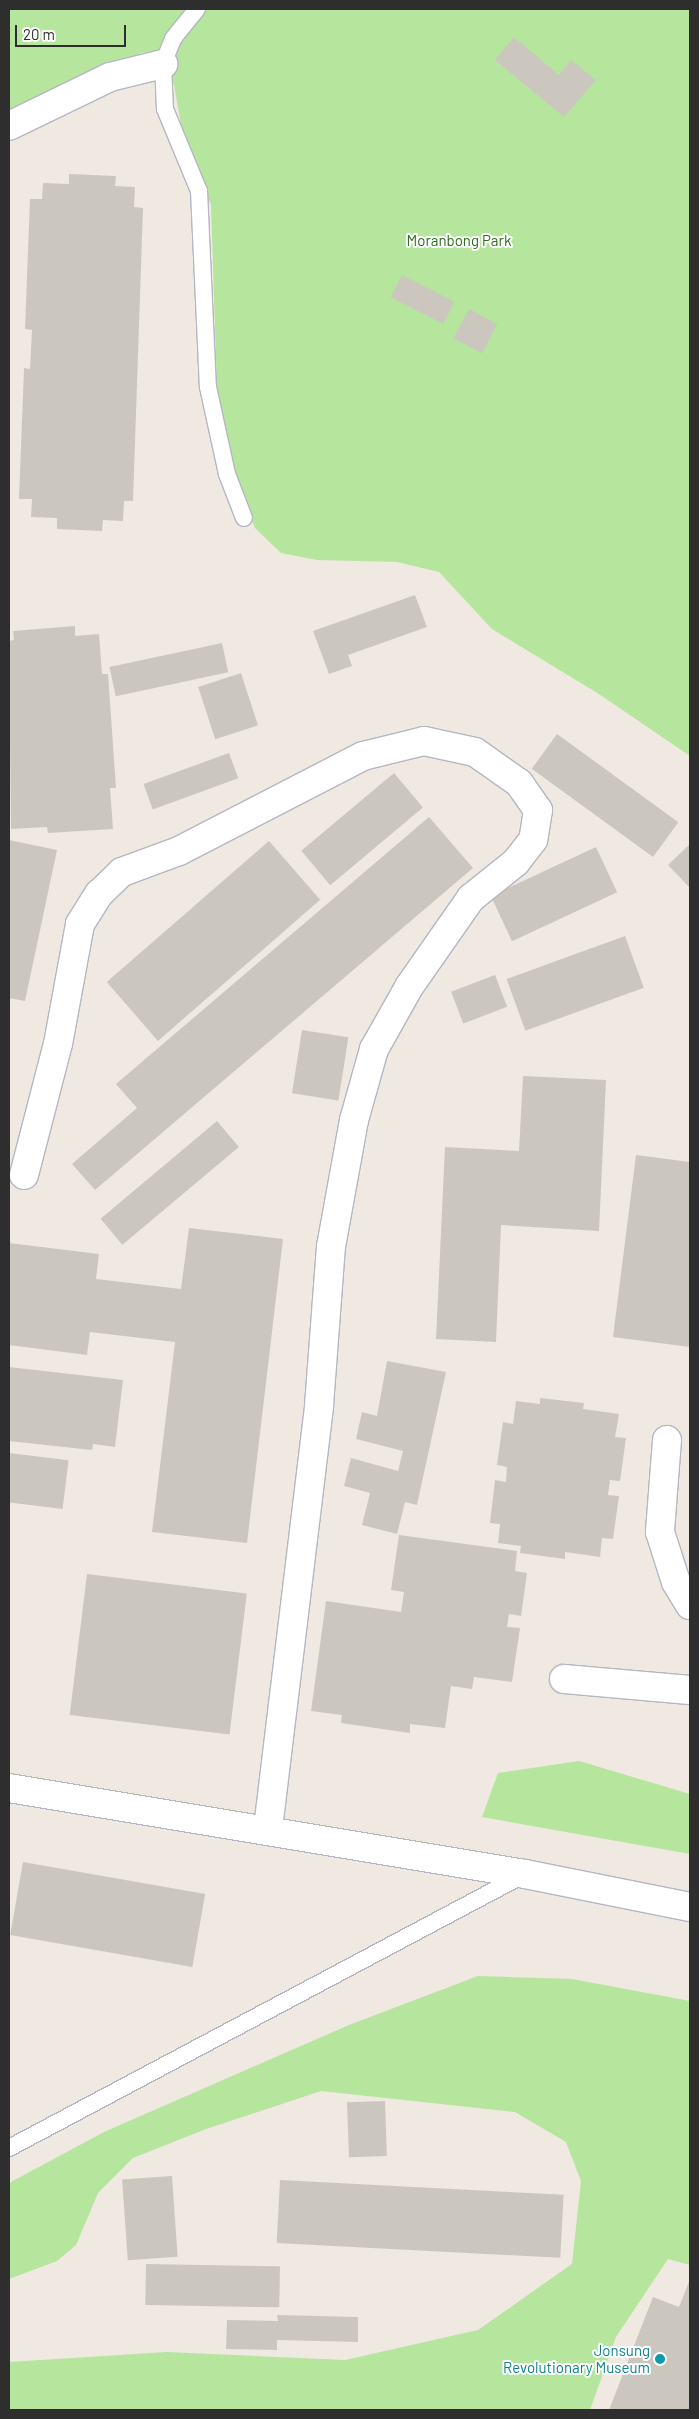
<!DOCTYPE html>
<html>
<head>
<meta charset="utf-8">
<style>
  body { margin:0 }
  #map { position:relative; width:699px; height:2419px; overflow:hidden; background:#efe9e1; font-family:Barlow,sans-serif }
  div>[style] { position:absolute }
  .green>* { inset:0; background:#b6e59e }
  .building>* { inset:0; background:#cbc7bf; transform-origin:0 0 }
  .roads { filter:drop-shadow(1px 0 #b4b7c1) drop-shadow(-1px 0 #b4b7c1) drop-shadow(0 1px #b4b7c1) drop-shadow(0 -1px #b4b7c1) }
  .lane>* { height:16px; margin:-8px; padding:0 8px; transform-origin:8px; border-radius:8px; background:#fff }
  .street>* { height:28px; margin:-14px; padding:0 14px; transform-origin:14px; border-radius:14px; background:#fff }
  .secondary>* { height:28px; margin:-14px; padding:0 14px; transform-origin:14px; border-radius:14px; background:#fff }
  .dots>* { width:14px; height:14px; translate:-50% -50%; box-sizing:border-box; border:2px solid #fff; border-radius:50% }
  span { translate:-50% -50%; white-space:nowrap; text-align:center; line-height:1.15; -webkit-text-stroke:4px #fff; paint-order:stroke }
  .park-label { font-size:15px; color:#2c6e1b }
  .culture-label { font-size:15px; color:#0d838f }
  .right { translate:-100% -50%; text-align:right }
  .frame { position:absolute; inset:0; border:10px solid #2e2e2e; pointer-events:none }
  .scale { position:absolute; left:15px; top:25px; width:111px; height:22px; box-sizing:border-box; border:2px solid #2e2e2e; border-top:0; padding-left:6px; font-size:15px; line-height:18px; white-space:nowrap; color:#2e2e2e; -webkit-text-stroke:4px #fff; paint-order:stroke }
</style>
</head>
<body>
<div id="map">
  <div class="green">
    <div style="clip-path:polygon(9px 9px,690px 9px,690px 756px,599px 694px,492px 629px,439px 572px,397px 562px,317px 560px,281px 553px,255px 528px,234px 478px,217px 389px,211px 205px,181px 124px,174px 85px,143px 52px,9px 118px)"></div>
    <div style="clip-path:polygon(579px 1761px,690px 1794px,690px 1854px,482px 1817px,498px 1773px)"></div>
    <div style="clip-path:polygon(478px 1976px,572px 1979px,690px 2001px,690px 2265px,668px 2259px,616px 2337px,590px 2410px,9px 2410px,9px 2362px,167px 2352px,345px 2360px,478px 2330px,572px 2264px,581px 2181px,566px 2142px,515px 2112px,321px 2091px,206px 2129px,133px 2158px,98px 2193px,76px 2245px,57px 2261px,9px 2279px,9px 2183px,104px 2132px,349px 2025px)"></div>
  </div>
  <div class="building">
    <div style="clip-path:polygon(514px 37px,559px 75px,571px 60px,596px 80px,564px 117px,495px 60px)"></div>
    <div style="clip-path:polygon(69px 174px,116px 176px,115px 186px,135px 187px,134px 207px,143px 208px,133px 501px,124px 501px,123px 521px,103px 520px,102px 531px,57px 529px,57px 518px,31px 517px,32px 499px,19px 499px,24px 368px,30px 369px,32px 330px,25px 329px,30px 199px,42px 199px,43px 183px,69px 184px)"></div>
    <div style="left:402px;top:275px;width:59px;height:25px;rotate:27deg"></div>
    <div style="left:469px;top:309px;width:32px;height:33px;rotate:28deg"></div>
    <div style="clip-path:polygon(415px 595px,427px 627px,348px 655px,352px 666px,329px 674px,313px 631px)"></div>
    <div style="clip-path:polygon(75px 626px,75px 636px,99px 634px,102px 674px,108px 674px,116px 788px,110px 788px,113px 829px,48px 833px,47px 827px,11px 829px,9px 641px,14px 640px,13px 631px)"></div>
    <div style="left:222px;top:643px;width:30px;height:115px;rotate:78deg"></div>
    <div style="left:241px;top:673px;width:55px;height:45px;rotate:72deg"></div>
    <div style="left:557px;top:734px;width:150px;height:43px;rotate:36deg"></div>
    <div style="left:229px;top:753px;width:27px;height:91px;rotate:70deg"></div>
    <div style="left:394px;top:773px;width:45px;height:121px;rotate:50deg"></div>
    <div style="clip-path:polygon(429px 817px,473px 868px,95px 1190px,72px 1164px,137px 1108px,116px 1084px)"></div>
    <div style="clip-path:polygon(9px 840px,57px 850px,25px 1001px,9px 998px)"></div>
    <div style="left:269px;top:841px;width:78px;height:215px;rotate:49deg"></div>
    <div style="clip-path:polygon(690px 844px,690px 888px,668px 865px)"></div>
    <div style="left:596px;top:847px;width:50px;height:116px;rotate:65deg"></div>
    <div style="left:625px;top:936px;width:55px;height:126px;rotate:70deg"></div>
    <div style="left:495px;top:975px;width:34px;height:47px;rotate:69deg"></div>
    <div style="left:302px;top:1030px;width:47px;height:64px;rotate:9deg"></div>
    <div style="clip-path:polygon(523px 1076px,606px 1080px,599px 1231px,501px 1225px,496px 1342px,436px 1339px,445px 1147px,519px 1151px)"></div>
    <div style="left:217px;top:1121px;width:34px;height:152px;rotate:50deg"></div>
    <div style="clip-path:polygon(636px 1155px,690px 1162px,690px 1347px,613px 1337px)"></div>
    <div style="clip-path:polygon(189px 1228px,283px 1239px,247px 1543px,152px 1532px,175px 1342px,90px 1332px,87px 1355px,9px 1345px,9px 1243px,99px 1254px,96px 1279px,181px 1289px)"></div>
    <div style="clip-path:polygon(387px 1361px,446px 1372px,417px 1505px,405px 1502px,397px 1534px,362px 1525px,370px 1493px,344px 1486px,351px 1458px,398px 1471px,403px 1451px,356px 1439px,362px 1412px,377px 1416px)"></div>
    <div style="clip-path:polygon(9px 1367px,123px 1380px,115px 1447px,93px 1444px,92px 1450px,9px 1441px)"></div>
    <div style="clip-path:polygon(540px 1398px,584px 1403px,583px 1409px,619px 1414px,615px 1437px,626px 1438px,620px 1481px,610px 1480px,608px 1495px,619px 1496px,613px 1539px,602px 1538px,600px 1557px,565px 1552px,565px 1559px,520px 1553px,521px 1546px,498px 1543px,500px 1524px,490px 1523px,495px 1480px,506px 1482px,507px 1467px,497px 1465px,503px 1422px,513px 1424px,516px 1401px,540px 1404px)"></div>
    <div style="left:9px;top:1453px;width:60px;height:49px;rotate:7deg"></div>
    <div style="clip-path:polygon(399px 1535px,517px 1551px,515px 1571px,527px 1573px,521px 1616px,509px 1614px,507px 1627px,520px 1628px,512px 1682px,474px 1677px,472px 1689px,451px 1686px,445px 1728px,410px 1724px,410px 1733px,341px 1723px,342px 1715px,311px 1711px,326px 1601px,401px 1612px,404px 1592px,391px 1590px)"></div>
    <div style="left:87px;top:1574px;width:161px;height:142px;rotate:7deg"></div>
    <div style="left:23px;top:1862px;width:185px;height:74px;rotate:10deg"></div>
    <div style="left:385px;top:2101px;width:55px;height:38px;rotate:88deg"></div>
    <div style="left:172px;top:2176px;width:81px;height:50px;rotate:86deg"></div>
    <div style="left:280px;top:2180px;width:284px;height:63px;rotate:3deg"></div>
    <div style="left:146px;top:2264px;width:134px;height:41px;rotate:1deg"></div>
    <div style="clip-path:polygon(690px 2279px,690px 2410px,609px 2410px,653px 2297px,679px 2307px)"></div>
    <div style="clip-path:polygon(277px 2315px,358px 2317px,358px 2342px,277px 2340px,277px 2350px,226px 2349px,227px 2320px,278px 2321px)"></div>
  </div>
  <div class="roads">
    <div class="lane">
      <div style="left:197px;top:9px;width:38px;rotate:129deg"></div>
      <div style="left:173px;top:39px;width:27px;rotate:112deg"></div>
      <div style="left:163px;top:64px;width:45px;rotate:87.5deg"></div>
      <div style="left:165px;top:109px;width:89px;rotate:67.5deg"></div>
      <div style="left:199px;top:191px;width:196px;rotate:87.4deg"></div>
      <div style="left:208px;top:387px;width:89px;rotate:77.7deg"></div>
      <div style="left:227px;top:474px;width:47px;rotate:68.9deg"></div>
      <div style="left:9px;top:2148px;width:582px;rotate:-27.97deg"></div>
    </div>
    <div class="street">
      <div style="left:9px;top:126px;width:112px;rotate:-25.9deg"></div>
      <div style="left:110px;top:77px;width:55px;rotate:-13.8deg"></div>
      <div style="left:24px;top:1175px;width:135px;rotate:-75.5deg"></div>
      <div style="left:58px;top:1044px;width:122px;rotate:-79.6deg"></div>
      <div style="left:80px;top:924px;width:36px;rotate:-58deg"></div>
      <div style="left:99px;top:894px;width:32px;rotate:-44deg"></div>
      <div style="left:122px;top:872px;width:61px;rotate:-20.2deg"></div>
      <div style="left:179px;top:851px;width:207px;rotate:-27.3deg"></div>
      <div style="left:363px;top:756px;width:63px;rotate:-13.8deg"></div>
      <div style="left:424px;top:741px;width:52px;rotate:12.2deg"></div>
      <div style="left:475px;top:752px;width:54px;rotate:35.2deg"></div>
      <div style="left:519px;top:783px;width:33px;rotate:55deg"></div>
      <div style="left:538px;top:810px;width:30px;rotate:99deg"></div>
      <div style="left:533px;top:840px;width:28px;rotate:128deg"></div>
      <div style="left:516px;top:862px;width:58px;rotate:141.3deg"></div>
      <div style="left:471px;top:898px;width:108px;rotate:124.9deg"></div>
      <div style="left:409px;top:987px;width:71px;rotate:119.4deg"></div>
      <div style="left:374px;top:1049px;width:74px;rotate:105.7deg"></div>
      <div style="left:354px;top:1120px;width:128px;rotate:100.3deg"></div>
      <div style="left:331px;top:1246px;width:161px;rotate:94.3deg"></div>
      <div style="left:319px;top:1407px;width:427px;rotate:96.9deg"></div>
      <div style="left:667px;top:1440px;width:92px;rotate:94.4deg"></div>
      <div style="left:660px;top:1532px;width:52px;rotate:72.3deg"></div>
      <div style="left:676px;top:1582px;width:27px;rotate:59deg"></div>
      <div style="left:564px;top:1679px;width:126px;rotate:5deg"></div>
    </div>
    <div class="secondary">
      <div style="left:9px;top:1788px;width:523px;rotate:9.46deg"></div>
      <div style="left:525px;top:1874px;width:168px;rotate:11.3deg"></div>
    </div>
  </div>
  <div class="dots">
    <div style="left:660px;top:2359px;background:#0f9aa8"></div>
  </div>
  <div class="park-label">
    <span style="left:459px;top:241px">Moranbong Park</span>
  </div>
  <div class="culture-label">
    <span class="right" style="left:650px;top:2359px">Jonsung<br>Revolutionary Museum</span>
  </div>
  <div class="frame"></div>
  <div class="scale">20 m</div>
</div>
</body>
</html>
